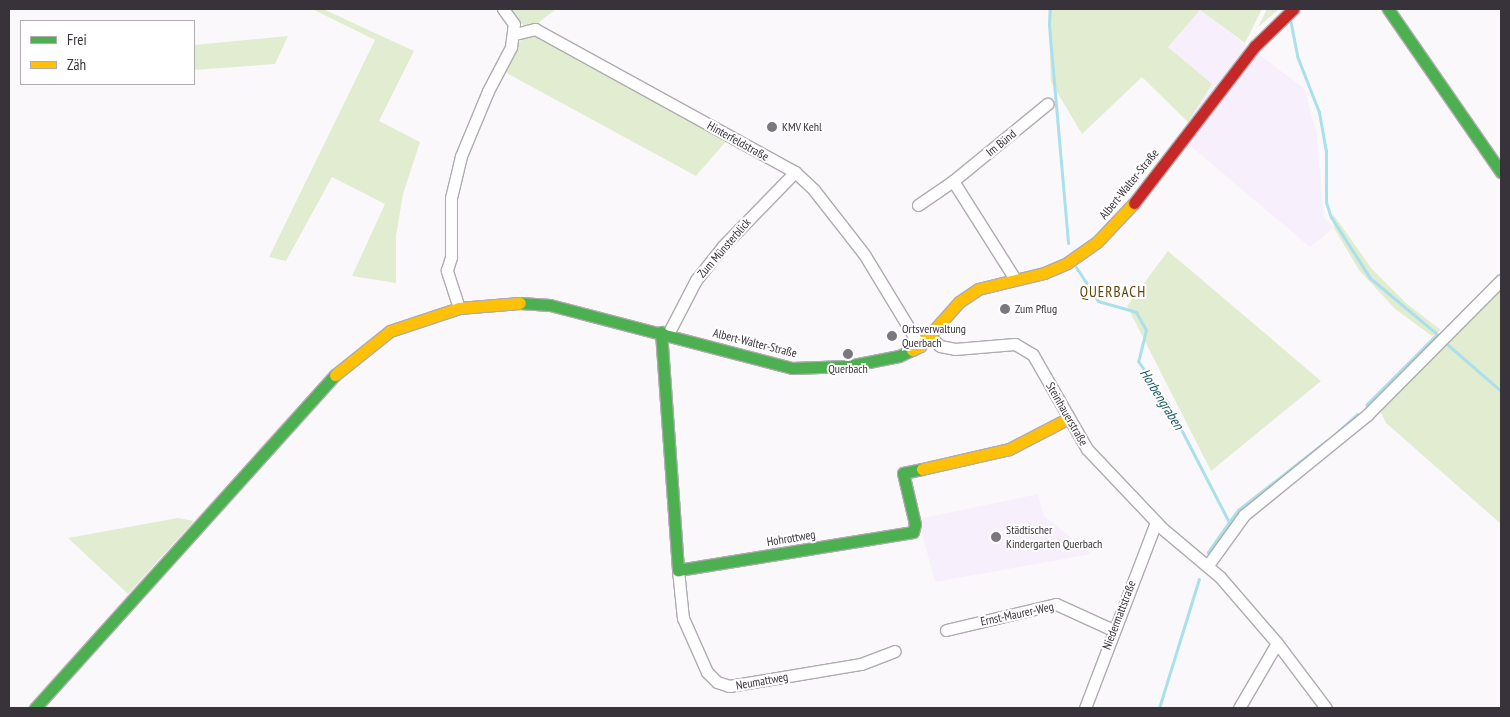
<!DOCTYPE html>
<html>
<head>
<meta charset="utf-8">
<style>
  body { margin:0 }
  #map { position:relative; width:1510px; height:717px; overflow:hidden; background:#fbf8fc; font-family:"PT Sans Narrow",sans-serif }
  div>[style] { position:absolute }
  .built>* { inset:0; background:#f8effc }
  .green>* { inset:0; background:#e2ecd1 }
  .stream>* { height:3px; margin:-1.5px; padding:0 1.5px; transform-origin:1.5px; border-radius:1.5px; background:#aae0eb }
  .roads { filter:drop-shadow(1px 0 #afacb0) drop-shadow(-1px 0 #afacb0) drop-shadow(0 1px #afacb0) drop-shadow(0 -1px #afacb0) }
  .street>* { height:11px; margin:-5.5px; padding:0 5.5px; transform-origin:5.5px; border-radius:5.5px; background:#fefeff }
  .fast>* { height:11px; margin:-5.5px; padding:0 5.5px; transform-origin:5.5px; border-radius:5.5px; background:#4caf50 }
  .slow>* { height:11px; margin:-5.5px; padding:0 5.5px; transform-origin:5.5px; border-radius:5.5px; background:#ffc107 }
  .jam>* { height:11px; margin:-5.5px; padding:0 5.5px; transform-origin:5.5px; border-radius:5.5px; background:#c62828 }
  .dots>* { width:14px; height:14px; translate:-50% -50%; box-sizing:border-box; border:2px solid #fff; border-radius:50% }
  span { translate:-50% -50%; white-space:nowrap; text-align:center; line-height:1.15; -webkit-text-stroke:4px #fff; paint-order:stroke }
  .poi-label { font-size:12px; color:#38323a }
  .left { translate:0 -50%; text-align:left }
  .street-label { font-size:12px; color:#38323a }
  .water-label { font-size:14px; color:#185964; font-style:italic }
  .quarter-label { font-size:15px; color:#614409; letter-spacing:1px }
  .frame { position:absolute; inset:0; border:10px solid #38323a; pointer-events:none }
  .legend { position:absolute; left:20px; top:20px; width:175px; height:65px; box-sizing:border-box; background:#fff; border:1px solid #afadb0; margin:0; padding:6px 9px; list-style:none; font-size:15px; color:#38323a }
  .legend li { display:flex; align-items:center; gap:10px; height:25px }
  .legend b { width:25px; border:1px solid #afadb0 }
</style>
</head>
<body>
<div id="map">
  <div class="built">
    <div style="clip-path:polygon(1200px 10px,1305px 89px,1317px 138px,1324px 217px,1334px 228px,1310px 247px,1188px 144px,1188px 122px,1167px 48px)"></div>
    <div style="clip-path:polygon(1038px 494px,1044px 516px,1092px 554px,935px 582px,918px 519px)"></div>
  </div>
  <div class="green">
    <div style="clip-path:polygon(312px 9px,323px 9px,414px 51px,379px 121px,420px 142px,403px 194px,396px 236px,396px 283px,352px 276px,385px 204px,332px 177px,286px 261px,269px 257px,375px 40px)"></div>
    <div style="clip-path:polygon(510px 9px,556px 9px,538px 23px,526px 26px,518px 22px)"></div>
    <div style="clip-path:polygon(1048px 9px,1262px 9px,1245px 43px,1200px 10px,1168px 47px,1212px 84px,1188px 122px,1142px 77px,1082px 134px,1051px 82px)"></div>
    <div style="clip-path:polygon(1267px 9px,1279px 9px,1258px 27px)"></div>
    <div style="clip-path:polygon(288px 36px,275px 64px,194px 70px,194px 45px)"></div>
    <div style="clip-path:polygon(526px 36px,539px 36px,728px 139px,696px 176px,503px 71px,517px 44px)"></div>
    <div style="clip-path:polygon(1333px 214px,1372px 269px,1407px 304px,1441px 330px,1432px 336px,1395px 309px,1359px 270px,1334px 228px)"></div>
    <div style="clip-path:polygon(1168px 251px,1321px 381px,1211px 471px,1127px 306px)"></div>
    <div style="clip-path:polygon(1501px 285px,1501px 524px,1386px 423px,1379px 409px)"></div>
    <div style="clip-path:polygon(178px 518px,194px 521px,128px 594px,68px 538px)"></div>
  </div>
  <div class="stream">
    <div style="left:1050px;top:9px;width:16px;rotate:94deg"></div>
    <div style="left:1049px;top:25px;width:219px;rotate:85deg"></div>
    <div style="left:1290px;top:19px;width:38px;rotate:79deg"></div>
    <div style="left:1297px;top:56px;width:60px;rotate:68.6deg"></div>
    <div style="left:1319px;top:112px;width:39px;rotate:80deg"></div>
    <div style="left:1326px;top:150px;width:52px;rotate:90deg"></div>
    <div style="left:1326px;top:202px;width:16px;rotate:72deg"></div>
    <div style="left:1331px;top:217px;width:72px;rotate:57.4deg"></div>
    <div style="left:1370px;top:278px;width:87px;rotate:39.9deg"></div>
    <div style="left:1437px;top:334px;width:100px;rotate:135deg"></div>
    <div style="left:1076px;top:267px;width:40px;rotate:57.1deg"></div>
    <div style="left:1098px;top:301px;width:40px;rotate:16deg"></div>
    <div style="left:1136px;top:312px;width:21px;rotate:61deg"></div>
    <div style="left:1146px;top:330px;width:32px;rotate:104deg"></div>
    <div style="left:1138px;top:361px;width:52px;rotate:55.1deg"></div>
    <div style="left:1168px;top:404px;width:133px;rotate:62.7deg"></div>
    <div style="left:1229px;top:522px;width:37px;rotate:125deg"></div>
    <div style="left:1448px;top:345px;width:70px;rotate:41deg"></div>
    <div style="left:1335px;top:434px;width:30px;rotate:-42deg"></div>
    <div style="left:1229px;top:522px;width:15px;rotate:-53deg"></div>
    <div style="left:1238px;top:510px;width:112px;rotate:-38.1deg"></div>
    <div style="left:1159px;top:708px;width:135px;rotate:-72.8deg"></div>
  </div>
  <div class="roads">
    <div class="street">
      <div style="left:515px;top:34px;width:21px;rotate:-14deg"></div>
      <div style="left:535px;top:29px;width:297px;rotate:28.8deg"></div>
      <div style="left:795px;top:172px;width:26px;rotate:43deg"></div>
      <div style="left:814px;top:190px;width:81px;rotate:52deg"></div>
      <div style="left:864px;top:254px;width:108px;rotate:58.7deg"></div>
      <div style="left:918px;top:205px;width:42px;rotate:-34.4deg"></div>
      <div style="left:1015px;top:279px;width:116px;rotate:-122.3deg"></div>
      <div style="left:953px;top:181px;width:122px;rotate:-39.3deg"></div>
      <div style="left:459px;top:308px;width:40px;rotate:-108deg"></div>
      <div style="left:447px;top:270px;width:14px;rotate:-73deg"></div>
      <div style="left:451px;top:257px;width:59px;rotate:-90deg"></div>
      <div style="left:451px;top:198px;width:43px;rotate:-76.6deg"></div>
      <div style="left:461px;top:156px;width:70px;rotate:-67.4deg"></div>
      <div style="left:488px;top:91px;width:50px;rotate:-62.4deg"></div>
      <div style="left:511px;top:47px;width:23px;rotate:-83deg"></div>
      <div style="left:514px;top:24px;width:19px;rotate:-126deg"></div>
      <div style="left:668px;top:334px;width:61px;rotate:-62.6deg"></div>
      <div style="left:696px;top:280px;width:43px;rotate:-51.5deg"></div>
      <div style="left:723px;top:246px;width:103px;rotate:-45.8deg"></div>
      <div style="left:930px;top:337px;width:13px;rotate:42deg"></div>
      <div style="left:940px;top:346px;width:15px;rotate:11deg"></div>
      <div style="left:955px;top:349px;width:60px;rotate:-4.8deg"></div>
      <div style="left:1015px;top:344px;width:21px;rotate:31deg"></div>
      <div style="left:1033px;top:355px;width:108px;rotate:60.1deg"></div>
      <div style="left:1087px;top:449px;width:110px;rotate:46.5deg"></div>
      <div style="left:1163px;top:529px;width:75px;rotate:40.1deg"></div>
      <div style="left:1220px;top:577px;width:87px;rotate:49.2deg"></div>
      <div style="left:1277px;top:643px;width:81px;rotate:53deg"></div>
      <div style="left:1208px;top:565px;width:62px;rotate:-54.2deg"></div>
      <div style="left:1244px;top:515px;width:159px;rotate:-39.1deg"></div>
      <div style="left:1367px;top:415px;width:190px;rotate:-45.2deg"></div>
      <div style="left:678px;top:570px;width:48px;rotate:84.1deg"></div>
      <div style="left:683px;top:618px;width:59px;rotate:66deg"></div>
      <div style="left:707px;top:672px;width:14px;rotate:45deg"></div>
      <div style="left:717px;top:682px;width:13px;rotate:18deg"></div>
      <div style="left:729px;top:686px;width:134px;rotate:-9.5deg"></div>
      <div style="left:861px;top:664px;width:36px;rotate:-21deg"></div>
      <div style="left:946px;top:630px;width:113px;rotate:-13.3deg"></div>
      <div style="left:1056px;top:604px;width:63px;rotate:24.5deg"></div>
      <div style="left:1085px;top:708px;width:199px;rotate:-69.1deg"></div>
      <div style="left:1239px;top:708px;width:75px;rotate:-59.7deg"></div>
    </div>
    <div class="fast">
      <div style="left:1388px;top:9px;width:198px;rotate:55.3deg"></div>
      <div style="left:520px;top:303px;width:30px;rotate:4deg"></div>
      <div style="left:550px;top:305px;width:250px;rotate:14.6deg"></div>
      <div style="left:792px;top:368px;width:56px;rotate:-2deg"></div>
      <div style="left:848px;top:366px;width:52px;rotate:-11.1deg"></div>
      <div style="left:899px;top:356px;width:14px;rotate:-25deg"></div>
      <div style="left:661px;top:332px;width:239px;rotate:85.9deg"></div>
      <div style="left:678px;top:570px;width:238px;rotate:-9.2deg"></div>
      <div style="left:913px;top:532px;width:8px;rotate:-76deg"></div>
      <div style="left:915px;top:524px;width:52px;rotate:-103.2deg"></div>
      <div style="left:903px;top:473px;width:19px;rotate:-12deg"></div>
      <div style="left:35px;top:708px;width:448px;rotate:-48deg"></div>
    </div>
    <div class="slow">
      <div style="left:912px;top:350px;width:9px;rotate:-27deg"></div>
      <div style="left:920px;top:346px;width:59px;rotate:-48.4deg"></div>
      <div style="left:959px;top:302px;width:23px;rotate:-34deg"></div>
      <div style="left:978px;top:289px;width:68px;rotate:-13.6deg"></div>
      <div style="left:1044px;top:273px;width:25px;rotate:-23deg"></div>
      <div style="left:1067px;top:263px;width:37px;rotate:-35deg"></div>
      <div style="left:1097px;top:242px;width:54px;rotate:-46.5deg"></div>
      <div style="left:335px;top:375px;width:70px;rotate:-38.7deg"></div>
      <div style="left:390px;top:331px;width:73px;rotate:-18.4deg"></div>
      <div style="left:459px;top:308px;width:61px;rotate:-4.7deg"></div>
      <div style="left:922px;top:469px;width:89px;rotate:-12.9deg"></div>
      <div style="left:1009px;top:449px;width:65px;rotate:-27.3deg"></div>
    </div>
    <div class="jam">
      <div style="left:1134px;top:203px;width:198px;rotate:-52.4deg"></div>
      <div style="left:1255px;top:46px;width:53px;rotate:-44.2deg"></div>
    </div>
  </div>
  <div class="dots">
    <div style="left:772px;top:127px;background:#7c777e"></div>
    <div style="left:1005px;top:309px;background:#7c777e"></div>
    <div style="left:892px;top:336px;background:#7c777e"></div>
    <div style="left:848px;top:354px;background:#7c777e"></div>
    <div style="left:996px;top:537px;background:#7c777e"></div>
  </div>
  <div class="poi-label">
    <span class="left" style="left:782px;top:127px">KMV Kehl</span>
    <span class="left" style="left:1015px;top:309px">Zum Pflug</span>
    <span class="left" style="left:902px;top:336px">Ortsverwaltung<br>Querbach</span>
    <span style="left:848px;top:369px">Querbach</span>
    <span class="left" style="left:1006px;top:537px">Städtischer<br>Kindergarten Querbach</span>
  </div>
  <div class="street-label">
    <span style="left:738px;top:141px;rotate:29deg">Hinterfeldstraße</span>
    <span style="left:1001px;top:143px;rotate:-39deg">Im Bünd</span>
    <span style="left:1129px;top:184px;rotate:-51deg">Albert-Walter-Straße</span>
    <span style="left:724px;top:248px;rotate:-49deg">Zum Münsterblick</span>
    <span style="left:755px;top:343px;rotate:14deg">Albert-Walter-Straße</span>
    <span style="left:1067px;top:414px;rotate:60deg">Steinhauerstraße</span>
    <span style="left:791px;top:538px;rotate:-9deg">Hohrottweg</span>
    <span style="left:1017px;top:614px;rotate:-12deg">Ernst-Maurer-Weg</span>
    <span style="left:1119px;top:615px;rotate:-69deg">Niedermattstraße</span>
    <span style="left:762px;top:681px;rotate:-10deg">Neumattweg</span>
  </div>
  <div class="water-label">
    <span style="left:1162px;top:399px;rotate:58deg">Horbengraben</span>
  </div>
  <div class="quarter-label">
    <span style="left:1113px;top:292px">QUERBACH</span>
  </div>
  <div class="frame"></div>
  <ul class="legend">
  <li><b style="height:6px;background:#4caf50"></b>Frei</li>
  <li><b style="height:6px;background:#ffc107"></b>Zäh</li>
  </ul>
</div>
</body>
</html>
